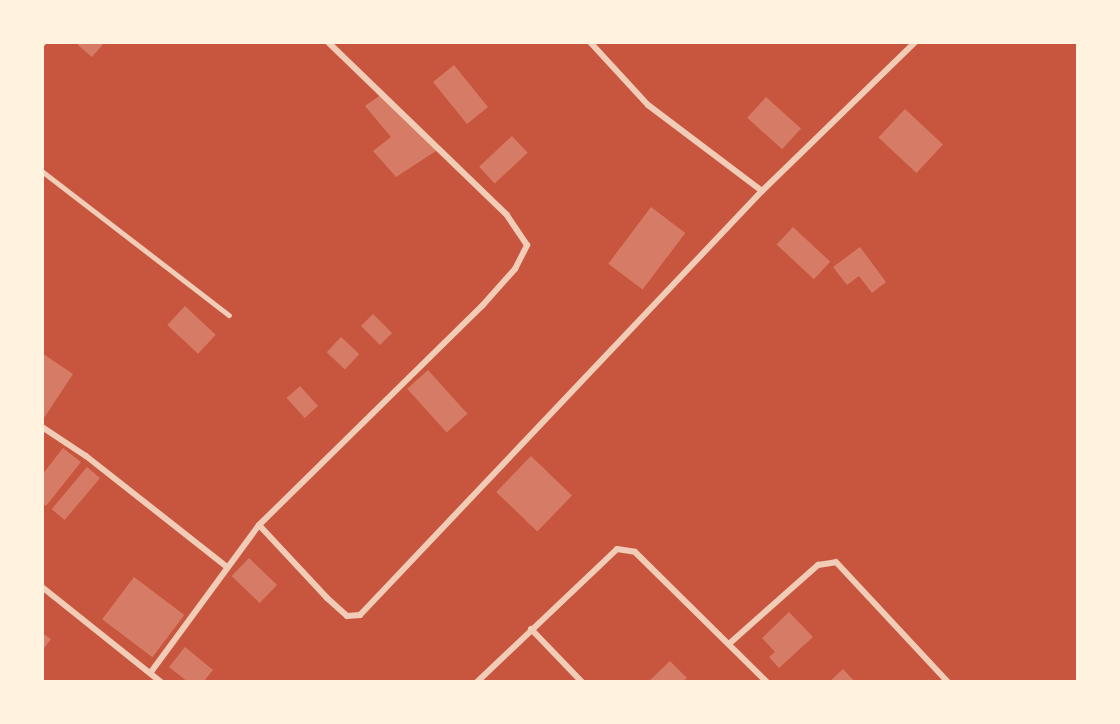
<!DOCTYPE html>
<html>
<head>
<meta charset="utf-8">
<style>
  body { margin:0 }
  #map { position:relative; width:1120px; height:724px; overflow:hidden; background:#c8553d; font-family:Quicksand,sans-serif }
  div>[style] { position:absolute }
  .building>* { inset:0; background:#d67c66; transform-origin:0 0 }
  .service>* { height:4.5px; margin:-2.25px; padding:0 2.25px; transform-origin:2.25px; border-radius:2.25px; background:#f1ccb7 }
  .minor>* { height:6px; margin:-3px; padding:0 3px; transform-origin:3px; border-radius:3px; background:#f1ccb7 }
  span { translate:-50% -50%; white-space:nowrap; text-align:center; line-height:1.15; -webkit-text-stroke:6px #fff3e0; paint-order:stroke }
  .frame { position:absolute; inset:0; border:44px solid #fff3e0; pointer-events:none }
</style>
</head>
<body>
<div id="map">
  <div class="building">
    <div style="clip-path:polygon(81px 42px,103px 42px,104px 43px,92px 57px,78px 45px)"></div>
    <div style="left:454px;top:65px;width:54px;height:27px;rotate:51deg"></div>
    <div style="clip-path:polygon(382px 94px,439px 149px,396px 177px,373px 151px,391px 137px,365px 106px)"></div>
    <div style="left:766px;top:97px;width:47px;height:28px;rotate:42deg"></div>
    <div style="left:905px;top:109px;width:52px;height:39px;rotate:43deg"></div>
    <div style="left:512px;top:136px;width:23px;height:45px;rotate:47deg"></div>
    <div style="left:651px;top:207px;width:43px;height:71px;rotate:37deg"></div>
    <div style="left:793px;top:227px;width:51px;height:24px;rotate:43deg"></div>
    <div style="clip-path:polygon(860px 247px,886px 282px,872px 293px,859px 276px,847px 285px,833px 267px)"></div>
    <div style="left:185px;top:306px;width:42px;height:26px;rotate:43deg"></div>
    <div style="left:373px;top:314px;width:27px;height:17px;rotate:45deg"></div>
    <div style="left:341px;top:337px;width:25px;height:21px;rotate:43deg"></div>
    <div style="clip-path:polygon(42px 353px,73px 374px,44px 418px,42px 417px)"></div>
    <div style="left:428px;top:370px;width:59px;height:28px;rotate:48deg"></div>
    <div style="left:300px;top:386px;width:27px;height:18px;rotate:48deg"></div>
    <div style="clip-path:polygon(63px 448px,81px 462px,46px 506px,42px 503px,42px 475px)"></div>
    <div style="left:531px;top:456px;width:57px;height:50px;rotate:44deg"></div>
    <div style="left:87px;top:467px;width:17px;height:55px;rotate:40deg"></div>
    <div style="left:249px;top:558px;width:39px;height:25px;rotate:44deg"></div>
    <div style="left:134px;top:577px;width:63px;height:53px;rotate:37deg"></div>
    <div style="clip-path:polygon(789px 612px,813px 637px,779px 668px,769px 657px,775px 652px,762px 638px)"></div>
    <div style="clip-path:polygon(42px 633px,51px 639px,42px 651px)"></div>
    <div style="clip-path:polygon(185px 647px,213px 670px,203px 682px,188px 682px,169px 667px)"></div>
    <div style="clip-path:polygon(670px 661px,687px 678px,682px 682px,648px 682px)"></div>
    <div style="clip-path:polygon(843px 669px,855px 682px,829px 682px)"></div>
  </div>
  <div class="service">
    <div style="left:42px;top:171px;width:236px;rotate:37.6deg"></div>
  </div>
  <div class="minor">
    <div style="left:590px;top:42px;width:86px;rotate:47.4deg"></div>
    <div style="left:648px;top:105px;width:143px;rotate:37deg"></div>
    <div style="left:42px;top:44px;width:3px;rotate:-45deg"></div>
    <div style="left:42px;top:427px;width:53px;rotate:33.4deg"></div>
    <div style="left:86px;top:456px;width:178px;rotate:38.2deg"></div>
    <div style="left:259px;top:525px;width:100px;rotate:47deg"></div>
    <div style="left:327px;top:598px;width:27px;rotate:42deg"></div>
    <div style="left:347px;top:616px;width:13px;rotate:-4deg"></div>
    <div style="left:360px;top:615px;width:584px;rotate:-46.53deg"></div>
    <div style="left:762px;top:191px;width:214px;rotate:-44.2deg"></div>
    <div style="left:42px;top:587px;width:152px;rotate:38.6deg"></div>
    <div style="left:531px;top:629px;width:74px;rotate:46.1deg"></div>
    <div style="left:730px;top:643px;width:118px;rotate:-41.6deg"></div>
    <div style="left:818px;top:565px;width:18px;rotate:-9deg"></div>
    <div style="left:836px;top:562px;width:164px;rotate:47deg"></div>
    <div style="left:151px;top:672px;width:182px;rotate:-53.7deg"></div>
    <div style="left:259px;top:525px;width:313px;rotate:-44.5deg"></div>
    <div style="left:482px;top:306px;width:50px;rotate:-48.3deg"></div>
    <div style="left:515px;top:269px;width:27px;rotate:-63deg"></div>
    <div style="left:527px;top:245px;width:36px;rotate:-124deg"></div>
    <div style="left:507px;top:215px;width:249px;rotate:-136deg"></div>
    <div style="left:477px;top:682px;width:193px;rotate:-43.5deg"></div>
    <div style="left:617px;top:549px;width:18px;rotate:9deg"></div>
    <div style="left:635px;top:552px;width:185px;rotate:44.6deg"></div>
  </div>
  <div class="frame"></div>
</div>
</body>
</html>
